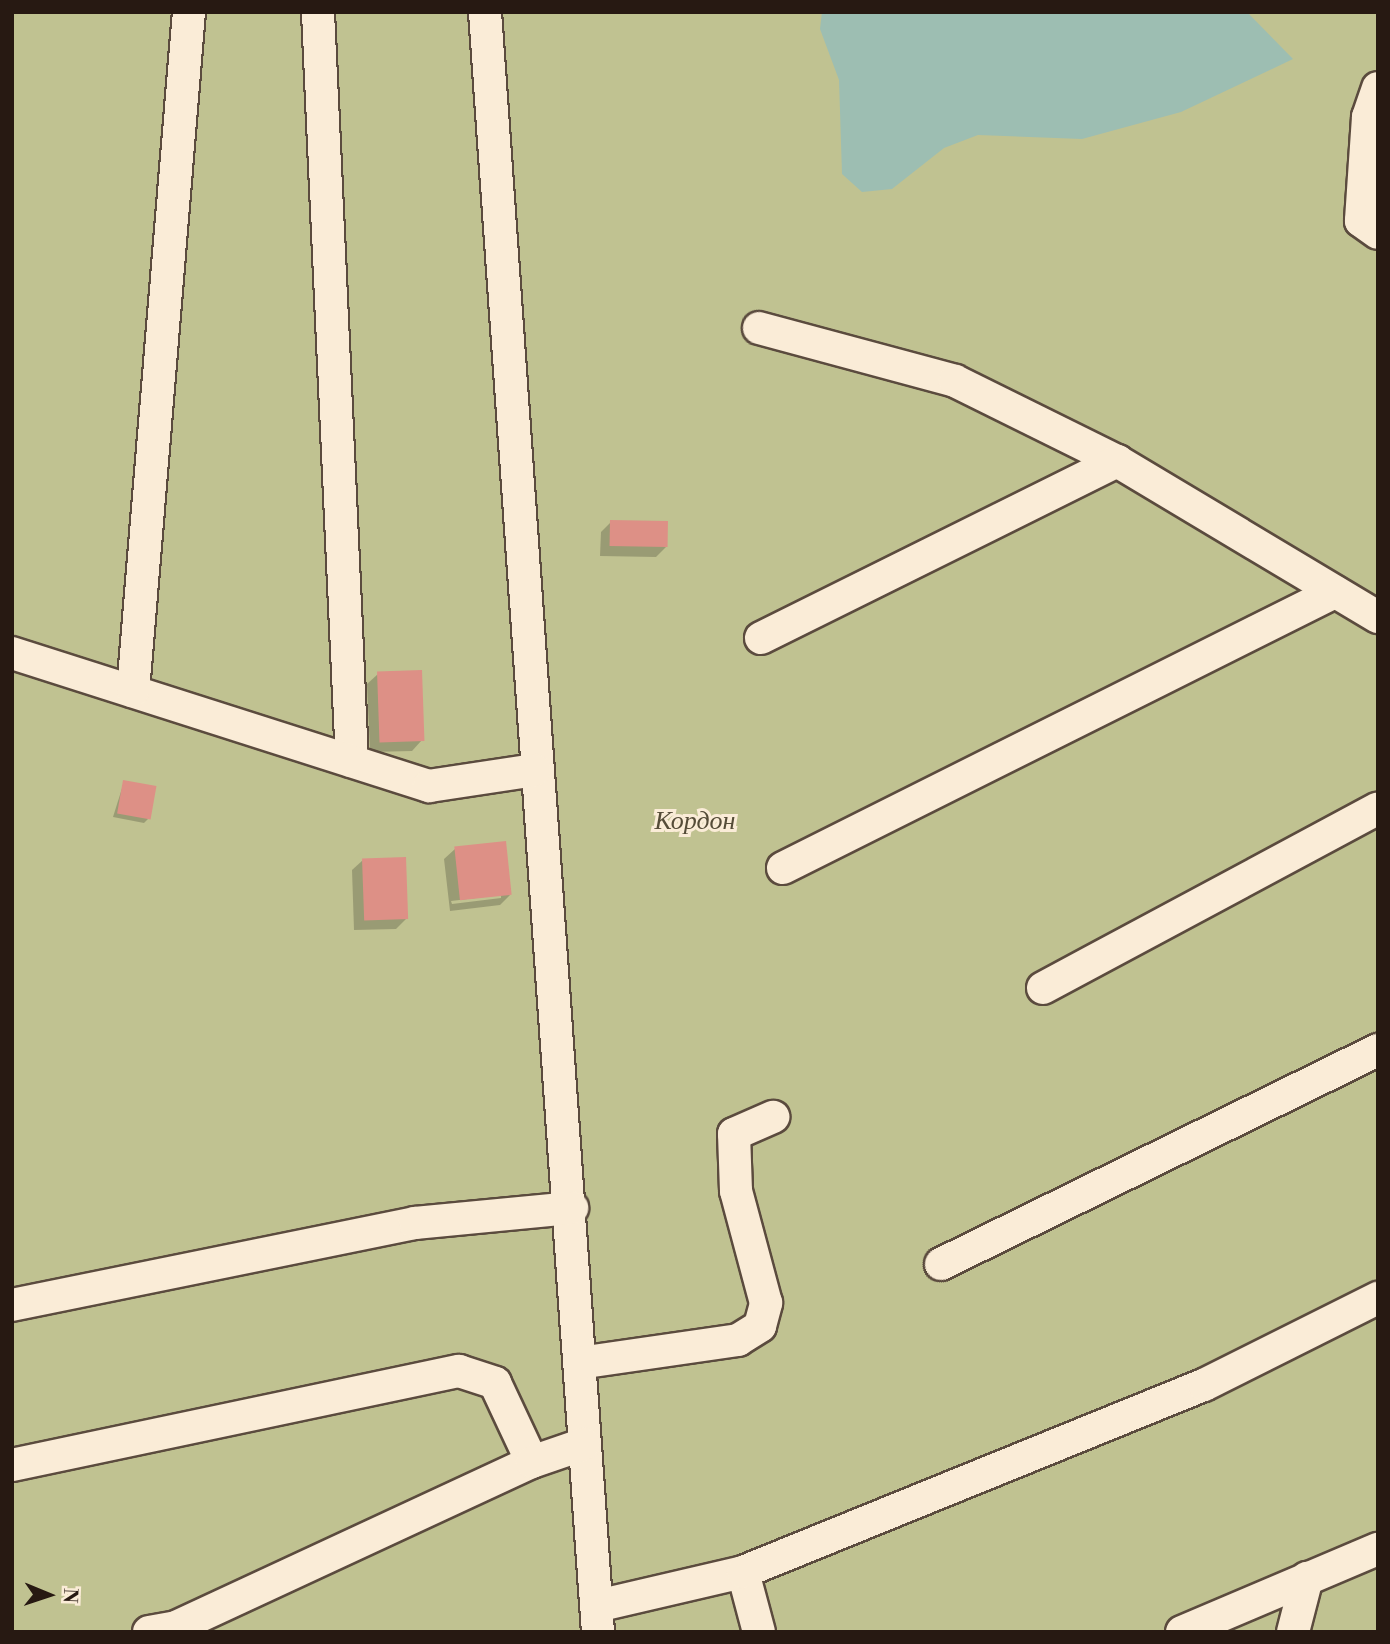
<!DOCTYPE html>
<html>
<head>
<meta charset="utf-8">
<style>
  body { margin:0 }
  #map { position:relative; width:1390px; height:1644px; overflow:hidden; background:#f8e2c2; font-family:"Libre Bodoni",serif }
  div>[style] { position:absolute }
  .green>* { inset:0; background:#c0c291; transform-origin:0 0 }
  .water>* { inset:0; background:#9dbeb2 }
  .shadow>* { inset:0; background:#0003 }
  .building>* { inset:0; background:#dd9086; transform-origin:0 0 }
  .roads { filter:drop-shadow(2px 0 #5b4b3e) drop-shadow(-2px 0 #5b4b3e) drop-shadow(0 2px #5b4b3e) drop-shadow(0 -2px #5b4b3e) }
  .street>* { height:32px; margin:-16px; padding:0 16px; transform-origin:16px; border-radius:16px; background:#faecd7 }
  span { translate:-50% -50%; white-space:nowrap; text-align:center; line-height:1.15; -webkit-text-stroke:6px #faecd7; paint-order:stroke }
  .park-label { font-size:26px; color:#554c38; font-style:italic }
  .frame { position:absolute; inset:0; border:14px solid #271912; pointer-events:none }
  .north { position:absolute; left:14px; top:1560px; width:70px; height:70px; -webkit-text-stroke:5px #faecd7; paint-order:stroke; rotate:92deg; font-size:19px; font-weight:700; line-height:28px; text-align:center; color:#271912 }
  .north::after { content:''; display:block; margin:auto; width:24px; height:32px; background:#271912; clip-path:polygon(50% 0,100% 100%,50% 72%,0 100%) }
</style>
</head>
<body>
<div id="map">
  <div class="green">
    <div style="left:12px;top:12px;width:1366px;height:1620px"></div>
  </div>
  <div class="water">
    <div style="clip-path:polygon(822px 12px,1247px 12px,1293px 59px,1181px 112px,1082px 139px,978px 135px,944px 148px,892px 189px,862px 192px,842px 174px,839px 80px,820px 29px)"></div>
  </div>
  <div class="shadow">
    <div style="clip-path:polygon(611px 522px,666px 547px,656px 557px,600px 556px,601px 532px)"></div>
    <div style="clip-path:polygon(378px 674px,422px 740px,412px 751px,370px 752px,367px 684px)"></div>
    <div style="clip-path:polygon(124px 782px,149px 818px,144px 823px,113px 817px)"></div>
    <div style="clip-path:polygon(evenodd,455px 849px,510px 895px,500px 905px,450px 911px,444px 859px,455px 849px,501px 895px,501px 898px,452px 904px,451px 901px,501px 895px)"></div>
    <div style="clip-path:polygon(363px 860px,406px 919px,396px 929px,354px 930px,352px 870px)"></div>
  </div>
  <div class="building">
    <div style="left:610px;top:520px;width:58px;height:26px;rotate:1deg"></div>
    <div style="left:422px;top:670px;width:71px;height:45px;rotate:88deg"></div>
    <div style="left:123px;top:780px;width:34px;height:34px;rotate:10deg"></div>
    <div style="left:506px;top:841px;width:54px;height:52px;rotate:84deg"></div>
    <div style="left:406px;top:857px;width:62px;height:44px;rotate:88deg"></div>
  </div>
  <div class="roads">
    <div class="street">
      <div style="left:318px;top:12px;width:750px;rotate:87.4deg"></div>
      <div style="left:485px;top:12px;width:1624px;rotate:86.01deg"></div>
      <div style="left:1378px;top:88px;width:31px;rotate:109deg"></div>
      <div style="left:1368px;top:117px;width:104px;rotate:93.9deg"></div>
      <div style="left:1361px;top:221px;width:21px;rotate:35deg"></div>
      <div style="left:759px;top:328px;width:203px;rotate:15.1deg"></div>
      <div style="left:955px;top:381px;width:181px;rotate:26.3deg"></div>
      <div style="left:1117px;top:461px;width:304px;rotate:30.9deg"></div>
      <div style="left:761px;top:638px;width:398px;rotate:-26.4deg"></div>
      <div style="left:12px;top:653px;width:438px;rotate:17.7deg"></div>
      <div style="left:429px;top:786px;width:107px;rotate:-8.6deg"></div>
      <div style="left:133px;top:691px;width:681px;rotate:-85.29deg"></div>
      <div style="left:783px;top:868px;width:617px;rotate:-26.57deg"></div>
      <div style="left:1043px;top:988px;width:380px;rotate:-28.2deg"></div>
      <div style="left:941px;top:1264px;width:487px;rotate:-26.1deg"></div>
      <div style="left:12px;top:1305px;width:411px;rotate:-11.5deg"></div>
      <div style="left:415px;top:1223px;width:158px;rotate:-5.5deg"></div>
      <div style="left:579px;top:1363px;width:161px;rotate:-8.2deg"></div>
      <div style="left:738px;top:1340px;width:26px;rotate:-32deg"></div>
      <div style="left:760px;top:1326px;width:24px;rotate:-75deg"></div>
      <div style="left:766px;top:1303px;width:116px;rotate:-105deg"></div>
      <div style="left:736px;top:1191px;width:57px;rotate:-92deg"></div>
      <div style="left:734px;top:1134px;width:43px;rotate:-23.6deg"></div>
      <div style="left:12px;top:1465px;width:457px;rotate:-11.9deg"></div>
      <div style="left:459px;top:1371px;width:38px;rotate:18deg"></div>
      <div style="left:495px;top:1383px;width:87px;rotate:64.9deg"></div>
      <div style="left:743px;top:1572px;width:62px;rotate:75.1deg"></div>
      <div style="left:597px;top:1606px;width:150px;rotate:-13.1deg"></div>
      <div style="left:743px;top:1572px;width:497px;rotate:-22.1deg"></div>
      <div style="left:1204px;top:1385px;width:195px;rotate:-26.6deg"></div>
      <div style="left:149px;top:1632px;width:27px;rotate:-10deg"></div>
      <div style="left:176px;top:1627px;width:392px;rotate:-24.9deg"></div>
      <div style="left:532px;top:1462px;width:55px;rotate:-19.1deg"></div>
      <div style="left:1182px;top:1632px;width:213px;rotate:-23deg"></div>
      <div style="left:1293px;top:1632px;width:56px;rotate:-75.5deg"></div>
    </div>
  </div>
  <div class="park-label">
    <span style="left:695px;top:822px">Кордон</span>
  </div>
  <div class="frame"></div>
  <div class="north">N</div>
</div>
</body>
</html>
